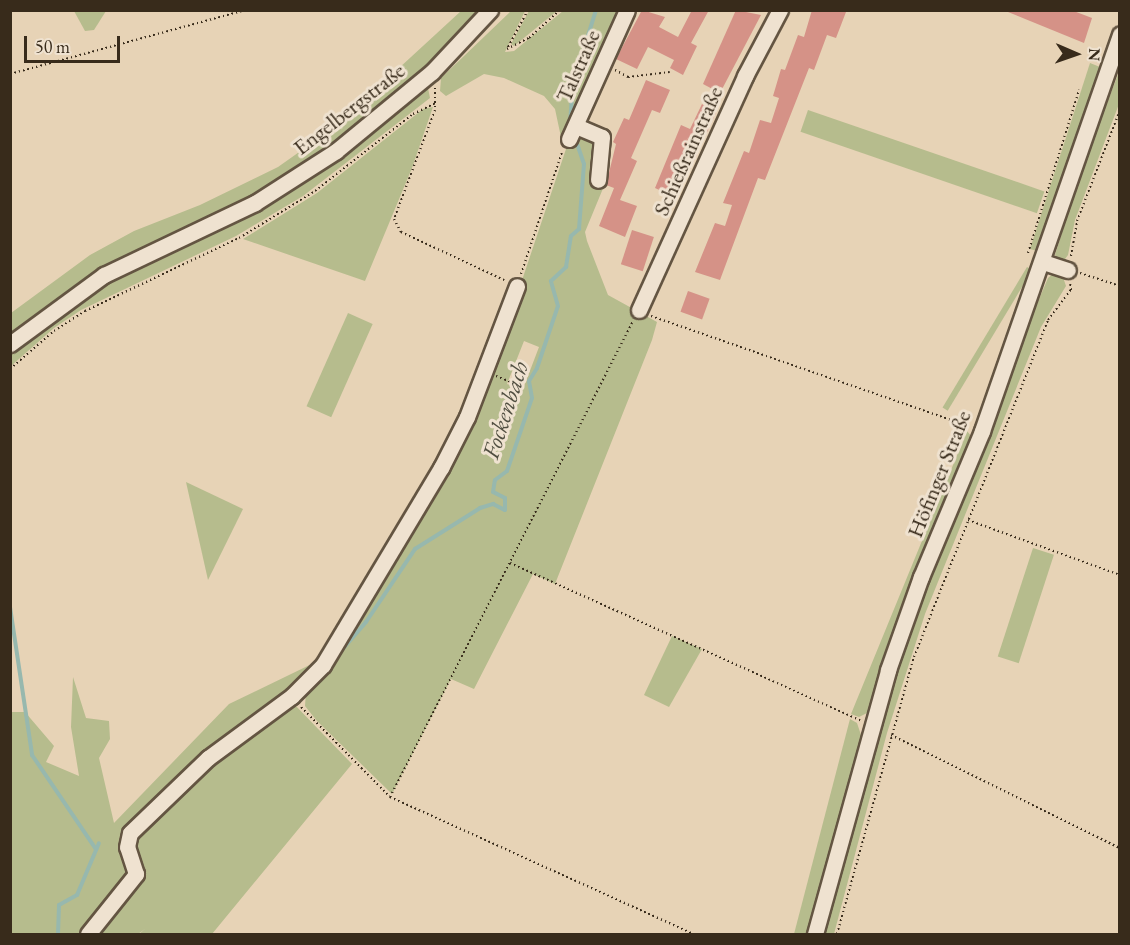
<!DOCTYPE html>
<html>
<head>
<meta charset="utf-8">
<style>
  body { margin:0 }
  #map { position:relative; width:1130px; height:945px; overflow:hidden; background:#e7d3b6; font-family:"EB Garamond",serif }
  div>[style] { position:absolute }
  .green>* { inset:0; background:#b6bc8d; transform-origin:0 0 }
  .stream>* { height:4px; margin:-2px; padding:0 2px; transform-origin:2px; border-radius:2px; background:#97b8ae }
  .building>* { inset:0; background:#d59287; transform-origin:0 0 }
  .path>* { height:2px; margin-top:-1px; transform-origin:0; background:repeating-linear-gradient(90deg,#382b1b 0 1.5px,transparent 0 4.5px) }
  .roads { filter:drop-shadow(2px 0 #645542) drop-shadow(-2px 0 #645542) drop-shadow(0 2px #645542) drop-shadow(0 -2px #645542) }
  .minor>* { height:15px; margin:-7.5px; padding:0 7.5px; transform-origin:7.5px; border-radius:7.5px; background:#efe2d0 }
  span { translate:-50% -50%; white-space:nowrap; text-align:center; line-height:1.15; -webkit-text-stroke:6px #efe2d0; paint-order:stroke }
  .street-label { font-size:22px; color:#382b1b }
  .water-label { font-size:24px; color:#504e40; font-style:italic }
  .frame { position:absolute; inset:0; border:12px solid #382b1b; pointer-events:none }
  .north { position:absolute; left:1046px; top:24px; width:60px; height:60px; -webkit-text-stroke:4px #efe2d0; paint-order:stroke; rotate:92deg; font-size:16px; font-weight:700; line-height:24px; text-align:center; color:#382b1b }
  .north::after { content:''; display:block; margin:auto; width:21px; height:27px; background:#382b1b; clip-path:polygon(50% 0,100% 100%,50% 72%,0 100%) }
  .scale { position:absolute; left:24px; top:36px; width:96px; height:27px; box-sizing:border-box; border:3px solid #382b1b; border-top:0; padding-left:8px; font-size:18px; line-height:21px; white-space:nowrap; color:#382b1b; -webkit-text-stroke:4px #efe2d0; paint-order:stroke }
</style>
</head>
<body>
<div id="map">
  <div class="green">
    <div style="clip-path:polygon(74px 11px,106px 11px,94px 30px,85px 31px)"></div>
    <div style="clip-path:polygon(461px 11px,477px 11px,436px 57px,344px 137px,280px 181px,95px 272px,11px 334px,11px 313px,90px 255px,134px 231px,200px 205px,278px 167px,336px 126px)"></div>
    <div style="clip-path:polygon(511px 11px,525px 11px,505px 52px,514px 51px,563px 11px,618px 11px,562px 142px,555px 109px,544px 96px,504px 78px,484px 74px,446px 96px,440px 91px,441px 78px)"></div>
    <div style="clip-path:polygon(529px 11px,557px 11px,514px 46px,511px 44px)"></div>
    <div style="clip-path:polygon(1090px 63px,1100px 67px,1037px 251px,1030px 249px)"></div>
    <div style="clip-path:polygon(1119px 72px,1119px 104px,1075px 220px,1068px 255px,1062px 263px,1055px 255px,1084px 162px)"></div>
    <div style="clip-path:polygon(428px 88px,430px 98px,303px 196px,236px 236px,81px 310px,54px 328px,11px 366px,11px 354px,27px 339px,106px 282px,297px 187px)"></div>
    <div style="clip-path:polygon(433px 107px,412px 168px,365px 281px,243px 239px,317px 193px,423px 109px)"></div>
    <div style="left:808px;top:110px;width:250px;height:23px;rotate:19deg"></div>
    <div style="clip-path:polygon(evenodd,584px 129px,601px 137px,597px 183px,604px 186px,585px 232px,587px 241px,608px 295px,657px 322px,652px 340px,555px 584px,533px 574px,474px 689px,451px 679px,392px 794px,317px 721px,305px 706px,306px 691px,444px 470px,508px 322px,566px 149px,570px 143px,577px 145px,584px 129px,524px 341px,539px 347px,523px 389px,507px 384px,524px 341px)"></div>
    <div style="left:1027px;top:267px;width:6px;height:164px;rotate:31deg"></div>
    <div style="clip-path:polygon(1055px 272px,1062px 274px,1066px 286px,1041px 327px,925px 614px,887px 733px,834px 934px,821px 934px,896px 665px,1026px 330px,1048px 278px)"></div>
    <div style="left:348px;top:313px;width:27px;height:102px;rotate:24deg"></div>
    <div style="clip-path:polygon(967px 431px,971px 436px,912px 581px,867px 713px,859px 717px,851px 714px)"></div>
    <div style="clip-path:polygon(186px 482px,243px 509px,208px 580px)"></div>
    <div style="left:1033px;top:548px;width:22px;height:114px;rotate:18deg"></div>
    <div style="clip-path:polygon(672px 636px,702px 649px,669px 707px,644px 695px)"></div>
    <div style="clip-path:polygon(322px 659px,210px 762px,293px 703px,352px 764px,212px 934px,139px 934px,145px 929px,138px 934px,11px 934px,10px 712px,25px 712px,54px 746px,46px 762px,79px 776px,71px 727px,73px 677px,86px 718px,109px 721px,110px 739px,99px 758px,114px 823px,229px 704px)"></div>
    <div style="clip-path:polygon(850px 719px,857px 723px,861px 735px,807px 934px,794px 934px)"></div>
  </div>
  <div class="stream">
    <div style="left:570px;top:123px;width:40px;rotate:-85.7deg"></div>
    <div style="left:573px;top:83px;width:77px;rotate:-72.5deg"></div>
    <div style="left:10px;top:607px;width:150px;rotate:81.5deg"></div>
    <div style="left:32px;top:755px;width:114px;rotate:55.8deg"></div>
    <div style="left:335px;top:658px;width:48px;rotate:-49.3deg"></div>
    <div style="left:366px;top:622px;width:88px;rotate:-56.1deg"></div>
    <div style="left:415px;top:549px;width:77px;rotate:-32.2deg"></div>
    <div style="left:480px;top:508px;width:14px;rotate:-17deg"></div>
    <div style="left:493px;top:504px;width:13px;rotate:27deg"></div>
    <div style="left:505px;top:510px;width:12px;rotate:-90deg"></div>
    <div style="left:505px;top:498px;width:13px;rotate:-153deg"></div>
    <div style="left:493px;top:492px;width:12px;rotate:-81deg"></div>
    <div style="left:495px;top:480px;width:15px;rotate:-37deg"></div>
    <div style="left:507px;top:471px;width:77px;rotate:-71.1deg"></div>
    <div style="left:532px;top:398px;width:17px;rotate:-100deg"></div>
    <div style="left:529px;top:381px;width:15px;rotate:-58deg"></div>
    <div style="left:537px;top:368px;width:65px;rotate:-71.3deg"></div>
    <div style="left:558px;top:306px;width:26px;rotate:-106deg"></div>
    <div style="left:551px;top:281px;width:21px;rotate:-43deg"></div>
    <div style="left:566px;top:267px;width:31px;rotate:-81deg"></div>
    <div style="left:571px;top:236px;width:11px;rotate:-41deg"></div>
    <div style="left:579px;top:229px;width:65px;rotate:-85.6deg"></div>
    <div style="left:584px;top:164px;width:28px;rotate:-109deg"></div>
    <div style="left:58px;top:934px;width:29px;rotate:-88deg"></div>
    <div style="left:59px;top:905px;width:21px;rotate:-29deg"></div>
    <div style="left:77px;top:895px;width:56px;rotate:-67.1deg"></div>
  </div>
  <div class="building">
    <div style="clip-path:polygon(642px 10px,665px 17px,659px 27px,678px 37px,692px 10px,709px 10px,691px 43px,697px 46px,683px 75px,670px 68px,674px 60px,648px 47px,637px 69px,616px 59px)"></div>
    <div style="clip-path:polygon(736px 10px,761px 15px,720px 93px,703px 84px)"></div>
    <div style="clip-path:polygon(812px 10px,846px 12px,836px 38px,827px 35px,814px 70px,809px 68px,765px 180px,758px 178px,720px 280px,695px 272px,715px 223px,725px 226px,732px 205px,723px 203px,744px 151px,749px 153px,760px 120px,771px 123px,779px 98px,773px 96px,781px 69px,785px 70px,798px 35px,804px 37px)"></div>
    <div style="clip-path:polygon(1003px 10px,1071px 10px,1092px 18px,1084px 43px)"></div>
    <div style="clip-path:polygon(646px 80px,670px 90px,660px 113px,652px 110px,631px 158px,637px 161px,620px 200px,637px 206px,625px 237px,599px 226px,614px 188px,606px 185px,616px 144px,613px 142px,624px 118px,629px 120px)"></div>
    <div style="clip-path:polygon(702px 104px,716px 113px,677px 198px,655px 188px,681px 125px,690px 129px)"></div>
    <div style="left:632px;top:230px;width:23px;height:36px;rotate:18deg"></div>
    <div style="left:688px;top:291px;width:23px;height:22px;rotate:20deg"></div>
  </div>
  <div class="path">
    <div style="left:528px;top:10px;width:44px;rotate:118.3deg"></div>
    <div style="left:507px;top:49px;width:25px;rotate:-27deg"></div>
    <div style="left:529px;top:38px;width:42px;rotate:-42.1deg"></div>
    <div style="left:615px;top:70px;width:15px;rotate:28deg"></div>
    <div style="left:628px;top:77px;width:42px;rotate:-6.8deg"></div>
    <div style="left:10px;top:74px;width:245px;rotate:-15.2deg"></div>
    <div style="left:435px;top:88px;width:22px;rotate:90deg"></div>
    <div style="left:435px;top:110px;width:116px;rotate:110.6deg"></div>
    <div style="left:394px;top:219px;width:15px;rotate:62deg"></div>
    <div style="left:401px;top:232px;width:114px;rotate:25deg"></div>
    <div style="left:1028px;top:253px;width:171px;rotate:-72.6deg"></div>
    <div style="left:1071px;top:256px;width:36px;rotate:-80deg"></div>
    <div style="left:1077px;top:221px;width:119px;rotate:-68.8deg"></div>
    <div style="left:1080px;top:273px;width:42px;rotate:18deg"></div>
    <div style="left:521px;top:274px;width:129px;rotate:-71.4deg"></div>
    <div style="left:651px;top:316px;width:336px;rotate:19.1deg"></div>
    <div style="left:10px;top:369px;width:58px;rotate:-40.8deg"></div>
    <div style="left:54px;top:331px;width:37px;rotate:-33deg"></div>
    <div style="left:85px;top:311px;width:170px;rotate:-25.4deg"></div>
    <div style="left:239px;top:238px;width:89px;rotate:-31.7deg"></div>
    <div style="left:315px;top:191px;width:125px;rotate:-38.2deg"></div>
    <div style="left:413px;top:114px;width:25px;rotate:-26deg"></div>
    <div style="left:496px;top:376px;width:22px;rotate:22deg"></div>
    <div style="left:516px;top:384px;width:13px;rotate:-67deg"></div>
    <div style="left:968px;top:520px;width:162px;rotate:19.9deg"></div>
    <div style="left:510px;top:563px;width:384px;rotate:24.2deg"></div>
    <div style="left:301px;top:707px;width:127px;rotate:45.3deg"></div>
    <div style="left:390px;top:797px;width:333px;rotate:24.3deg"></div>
    <div style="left:891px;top:735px;width:255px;rotate:26.3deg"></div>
    <div style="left:390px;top:797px;width:534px;rotate:-62.96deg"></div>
    <div style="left:837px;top:934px;width:288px;rotate:-74.5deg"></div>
    <div style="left:914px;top:657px;width:363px;rotate:-68.3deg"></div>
    <div style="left:1048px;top:320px;width:38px;rotate:-53deg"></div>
    <div style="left:1071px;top:290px;width:8px;rotate:-97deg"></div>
  </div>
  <div class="roads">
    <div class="minor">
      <div style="left:576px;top:126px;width:28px;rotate:23deg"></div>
      <div style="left:602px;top:137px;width:43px;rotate:95.3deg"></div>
      <div style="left:569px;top:139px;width:141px;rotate:-65.8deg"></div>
      <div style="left:1043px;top:262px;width:26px;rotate:18deg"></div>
      <div style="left:639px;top:310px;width:257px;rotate:-65.6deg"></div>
      <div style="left:745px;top:76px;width:75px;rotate:-62.1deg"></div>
      <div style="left:10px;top:344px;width:117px;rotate:-36.3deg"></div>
      <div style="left:104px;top:275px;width:167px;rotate:-25.5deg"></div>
      <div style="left:255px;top:203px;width:96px;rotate:-32.7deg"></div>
      <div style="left:336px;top:151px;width:124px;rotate:-39.5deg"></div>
      <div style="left:432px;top:72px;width:85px;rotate:-46.9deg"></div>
      <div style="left:88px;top:934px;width:77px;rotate:-51.3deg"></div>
      <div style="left:136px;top:874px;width:28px;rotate:-108deg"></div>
      <div style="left:127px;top:847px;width:14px;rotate:-78deg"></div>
      <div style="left:130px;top:833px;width:108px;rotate:-43.9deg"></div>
      <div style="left:208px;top:758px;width:104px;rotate:-36.4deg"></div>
      <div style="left:292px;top:696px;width:44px;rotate:-45deg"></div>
      <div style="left:323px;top:665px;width:230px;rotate:-59.1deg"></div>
      <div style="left:441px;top:468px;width:57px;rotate:-63deg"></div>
      <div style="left:467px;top:417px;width:140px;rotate:-69.1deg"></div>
      <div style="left:815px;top:934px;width:274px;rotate:-74.5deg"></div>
      <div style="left:888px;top:670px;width:99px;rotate:-70.5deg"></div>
      <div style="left:921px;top:577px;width:158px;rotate:-67.3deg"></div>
      <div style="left:982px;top:431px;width:420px;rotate:-70.8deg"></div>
    </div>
  </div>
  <div class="street-label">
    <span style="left:578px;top:66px;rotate:-66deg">Talstraße</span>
    <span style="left:349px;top:109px;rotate:-38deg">Engelbergstraße</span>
    <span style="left:688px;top:151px;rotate:-66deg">Schießrainstraße</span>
    <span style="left:939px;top:474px;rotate:-68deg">Höfinger Straße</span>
  </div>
  <div class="water-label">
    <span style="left:505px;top:410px;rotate:-72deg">Fockenbach</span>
  </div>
  <div class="frame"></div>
  <div class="north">N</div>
  <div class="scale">50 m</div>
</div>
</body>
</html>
